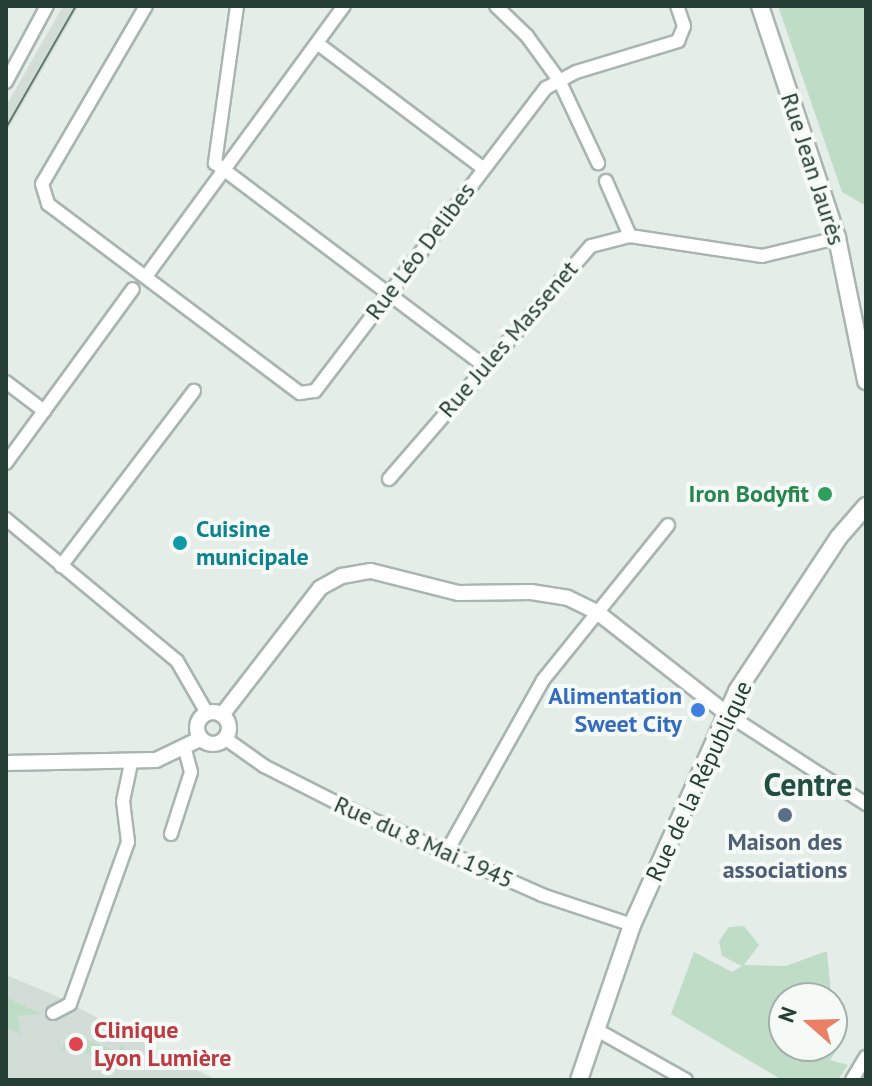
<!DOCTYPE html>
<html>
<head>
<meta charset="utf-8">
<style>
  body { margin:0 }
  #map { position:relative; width:872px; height:1086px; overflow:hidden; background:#e5ede9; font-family:"PT Sans",sans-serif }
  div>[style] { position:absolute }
  .built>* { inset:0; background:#d3ddd8 }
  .green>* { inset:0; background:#bfddc6 }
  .roads { filter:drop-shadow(2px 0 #a8b5b0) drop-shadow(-2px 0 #a8b5b0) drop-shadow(0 2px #a8b5b0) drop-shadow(0 -2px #a8b5b0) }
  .minor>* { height:12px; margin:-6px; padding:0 6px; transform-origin:6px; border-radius:6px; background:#fff }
  .tertiary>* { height:14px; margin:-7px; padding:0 7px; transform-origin:7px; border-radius:7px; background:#fff }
  .tertiary>.ring { margin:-7px; padding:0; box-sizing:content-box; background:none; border:14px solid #fff; border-radius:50% }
  .secondary>* { height:16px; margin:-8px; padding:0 8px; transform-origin:8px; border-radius:8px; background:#fff }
  .tram>* { height:2px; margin:-1px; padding:0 1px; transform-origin:1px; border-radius:1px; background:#607971 }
  .dots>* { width:22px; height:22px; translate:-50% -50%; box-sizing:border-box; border:4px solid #f5faf7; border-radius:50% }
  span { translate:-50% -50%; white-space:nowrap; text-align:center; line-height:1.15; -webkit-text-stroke:8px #f5faf7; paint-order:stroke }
  .street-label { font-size:24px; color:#253e36 }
  .leisure-label { font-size:24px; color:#27864d; font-weight:700 }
  .right { translate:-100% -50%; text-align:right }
  .culture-label { font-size:24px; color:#0d838f; font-weight:700 }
  .left { translate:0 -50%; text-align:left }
  .shop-label { font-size:24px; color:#366cbe; font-weight:700 }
  .service-label { font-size:24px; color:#4e5e75; font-weight:700 }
  .health-label { font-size:24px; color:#be3a42; font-weight:700 }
  .district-label { font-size:32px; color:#224f42; font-weight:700 }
  .frame { position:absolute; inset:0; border:8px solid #253e36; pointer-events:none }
  .north { position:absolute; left:768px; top:982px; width:80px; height:80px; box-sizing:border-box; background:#f5faf7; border:2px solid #a2afaa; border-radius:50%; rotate:290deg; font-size:22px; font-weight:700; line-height:32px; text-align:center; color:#253e36 }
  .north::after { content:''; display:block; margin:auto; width:28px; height:36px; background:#ea8066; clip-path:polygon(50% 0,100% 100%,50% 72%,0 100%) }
</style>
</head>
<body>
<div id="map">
  <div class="built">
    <div style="clip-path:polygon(63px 6px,79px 6px,6px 133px,6px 106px)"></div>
    <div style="clip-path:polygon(6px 975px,54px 995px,216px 1080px,6px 1080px)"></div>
  </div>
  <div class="green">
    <div style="clip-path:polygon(778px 6px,866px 6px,866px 206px,842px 192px)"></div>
    <div style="clip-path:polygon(evenodd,744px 926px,759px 945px,744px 965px,786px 966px,827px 951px,831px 995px,845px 1025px,845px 1038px,830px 1060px,848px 1065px,838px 1080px,782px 1080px,671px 1014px,694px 952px,732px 972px,742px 966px,722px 956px,719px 941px,729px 927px,744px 926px,784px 998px,832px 998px,832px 1046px,784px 1046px,784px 998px)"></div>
    <div style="clip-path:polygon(6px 998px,7px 998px,42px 1014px,18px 1016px,20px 1034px,6px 1028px)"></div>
    <div style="clip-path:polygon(69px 1034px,118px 1051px,123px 1044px,126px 1056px,109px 1074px,105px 1072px,108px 1064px,72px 1046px,60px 1053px)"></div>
  </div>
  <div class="roads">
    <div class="minor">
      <div style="left:146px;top:6px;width:206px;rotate:120.3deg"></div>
      <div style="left:42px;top:184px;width:21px;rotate:73deg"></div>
      <div style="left:48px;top:204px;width:315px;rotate:36.9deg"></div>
      <div style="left:300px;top:393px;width:15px;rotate:-8deg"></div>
      <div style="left:315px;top:391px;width:381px;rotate:-52.7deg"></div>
      <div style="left:546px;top:88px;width:34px;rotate:-28deg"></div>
      <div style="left:576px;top:72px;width:107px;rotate:-16.9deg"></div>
      <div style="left:678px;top:41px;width:16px;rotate:-68deg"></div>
      <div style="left:684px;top:26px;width:21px;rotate:-109deg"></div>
      <div style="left:237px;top:6px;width:159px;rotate:98deg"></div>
      <div style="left:215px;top:163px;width:337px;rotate:37deg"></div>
      <div style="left:496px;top:6px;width:43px;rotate:44.1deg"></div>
      <div style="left:527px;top:36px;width:54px;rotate:54deg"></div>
      <div style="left:559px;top:80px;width:92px;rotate:64.8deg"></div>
      <div style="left:317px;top:43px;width:208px;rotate:37deg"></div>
      <div style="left:6px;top:82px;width:86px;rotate:-61.7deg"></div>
      <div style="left:606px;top:181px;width:60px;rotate:66.4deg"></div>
      <div style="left:147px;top:275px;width:333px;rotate:-53.8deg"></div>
      <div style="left:6px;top:382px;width:48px;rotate:37.3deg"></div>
      <div style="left:6px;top:463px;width:215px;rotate:-53.9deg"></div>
      <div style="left:389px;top:479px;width:308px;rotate:-49.1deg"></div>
      <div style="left:591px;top:246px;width:40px;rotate:-14.4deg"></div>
      <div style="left:630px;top:236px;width:134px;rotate:8.6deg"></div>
      <div style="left:762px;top:256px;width:77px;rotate:-13.5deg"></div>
      <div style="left:6px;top:519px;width:222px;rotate:39.7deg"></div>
      <div style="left:177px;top:661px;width:60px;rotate:60deg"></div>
      <div style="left:61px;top:566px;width:220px;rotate:-52.8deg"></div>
      <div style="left:727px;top:714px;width:166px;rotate:32.9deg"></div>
      <div style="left:226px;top:739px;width:47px;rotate:35.4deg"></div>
      <div style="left:264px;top:766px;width:102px;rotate:26.8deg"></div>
      <div style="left:355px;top:812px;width:205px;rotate:23.9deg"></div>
      <div style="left:542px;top:895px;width:95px;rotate:18.4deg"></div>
      <div style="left:171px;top:834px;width:65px;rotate:-72.1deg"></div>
      <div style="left:191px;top:772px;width:23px;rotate:-105deg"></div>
      <div style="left:446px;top:853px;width:198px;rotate:-60.7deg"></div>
      <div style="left:543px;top:680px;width:199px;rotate:-51.1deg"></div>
      <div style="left:53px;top:1013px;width:19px;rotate:-28deg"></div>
      <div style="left:70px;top:1004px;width:172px;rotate:-70.3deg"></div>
      <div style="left:128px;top:842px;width:41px;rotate:-97deg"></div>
      <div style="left:123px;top:801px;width:40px;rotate:-78deg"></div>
      <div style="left:597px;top:1030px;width:102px;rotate:29.3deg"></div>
      <div style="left:852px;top:1080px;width:27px;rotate:-59deg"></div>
    </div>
    <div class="tertiary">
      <div class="ring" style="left:197px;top:712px;width:18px;height:18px"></div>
      <div style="left:222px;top:715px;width:160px;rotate:-52.3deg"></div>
      <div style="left:320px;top:588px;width:25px;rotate:-29deg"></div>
      <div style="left:342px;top:576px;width:29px;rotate:-10deg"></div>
      <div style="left:371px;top:571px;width:90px;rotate:14.2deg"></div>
      <div style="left:458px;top:593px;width:73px;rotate:-0.8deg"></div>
      <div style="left:531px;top:592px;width:37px;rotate:9deg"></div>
      <div style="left:568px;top:598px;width:32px;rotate:26deg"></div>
      <div style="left:597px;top:612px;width:165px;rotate:38.1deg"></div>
      <div style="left:6px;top:763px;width:150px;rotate:-1.1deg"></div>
      <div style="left:156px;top:760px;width:49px;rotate:-25.5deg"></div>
    </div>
    <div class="secondary">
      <div style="left:760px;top:6px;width:244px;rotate:71.6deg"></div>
      <div style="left:837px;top:238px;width:146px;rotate:78.5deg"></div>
      <div style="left:579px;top:1080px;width:164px;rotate:-71.1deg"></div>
      <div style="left:632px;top:925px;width:256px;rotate:-65.8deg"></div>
      <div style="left:737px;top:691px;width:185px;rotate:-56.5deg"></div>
      <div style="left:839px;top:537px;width:41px;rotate:-48.9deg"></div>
    </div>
  </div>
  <div class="tram">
    <div style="left:6px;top:128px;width:141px;rotate:-60.2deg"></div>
  </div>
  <div class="dots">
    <div style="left:825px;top:494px;background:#2e9e5b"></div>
    <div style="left:180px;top:543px;background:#0f9aa8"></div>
    <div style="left:698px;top:710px;background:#3f7fe0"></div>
    <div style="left:785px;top:815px;background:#5c6f8a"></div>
    <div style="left:76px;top:1044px;background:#e0444e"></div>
  </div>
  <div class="street-label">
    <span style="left:813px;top:169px;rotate:72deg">Rue Jean Jaurès</span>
    <span style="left:420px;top:251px;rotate:-53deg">Rue Léo Delibes</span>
    <span style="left:508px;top:339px;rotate:-49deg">Rue Jules Massenet</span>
    <span style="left:699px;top:781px;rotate:-65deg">Rue de la République</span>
    <span style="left:424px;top:842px;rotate:24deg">Rue du 8 Mai 1945</span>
  </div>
  <div class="leisure-label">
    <span class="right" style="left:809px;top:494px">Iron Bodyfit</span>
  </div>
  <div class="culture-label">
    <span class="left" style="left:196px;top:543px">Cuisine<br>municipale</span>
  </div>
  <div class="shop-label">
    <span class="right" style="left:682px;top:710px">Alimentation<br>Sweet City</span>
  </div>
  <div class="service-label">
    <span style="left:785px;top:856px">Maison des<br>associations</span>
  </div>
  <div class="health-label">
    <span class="left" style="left:94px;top:1044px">Clinique<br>Lyon Lumière</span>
  </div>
  <div class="district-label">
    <span style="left:808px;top:784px">Centre</span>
  </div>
  <div class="frame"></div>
  <div class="north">N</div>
</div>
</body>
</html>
